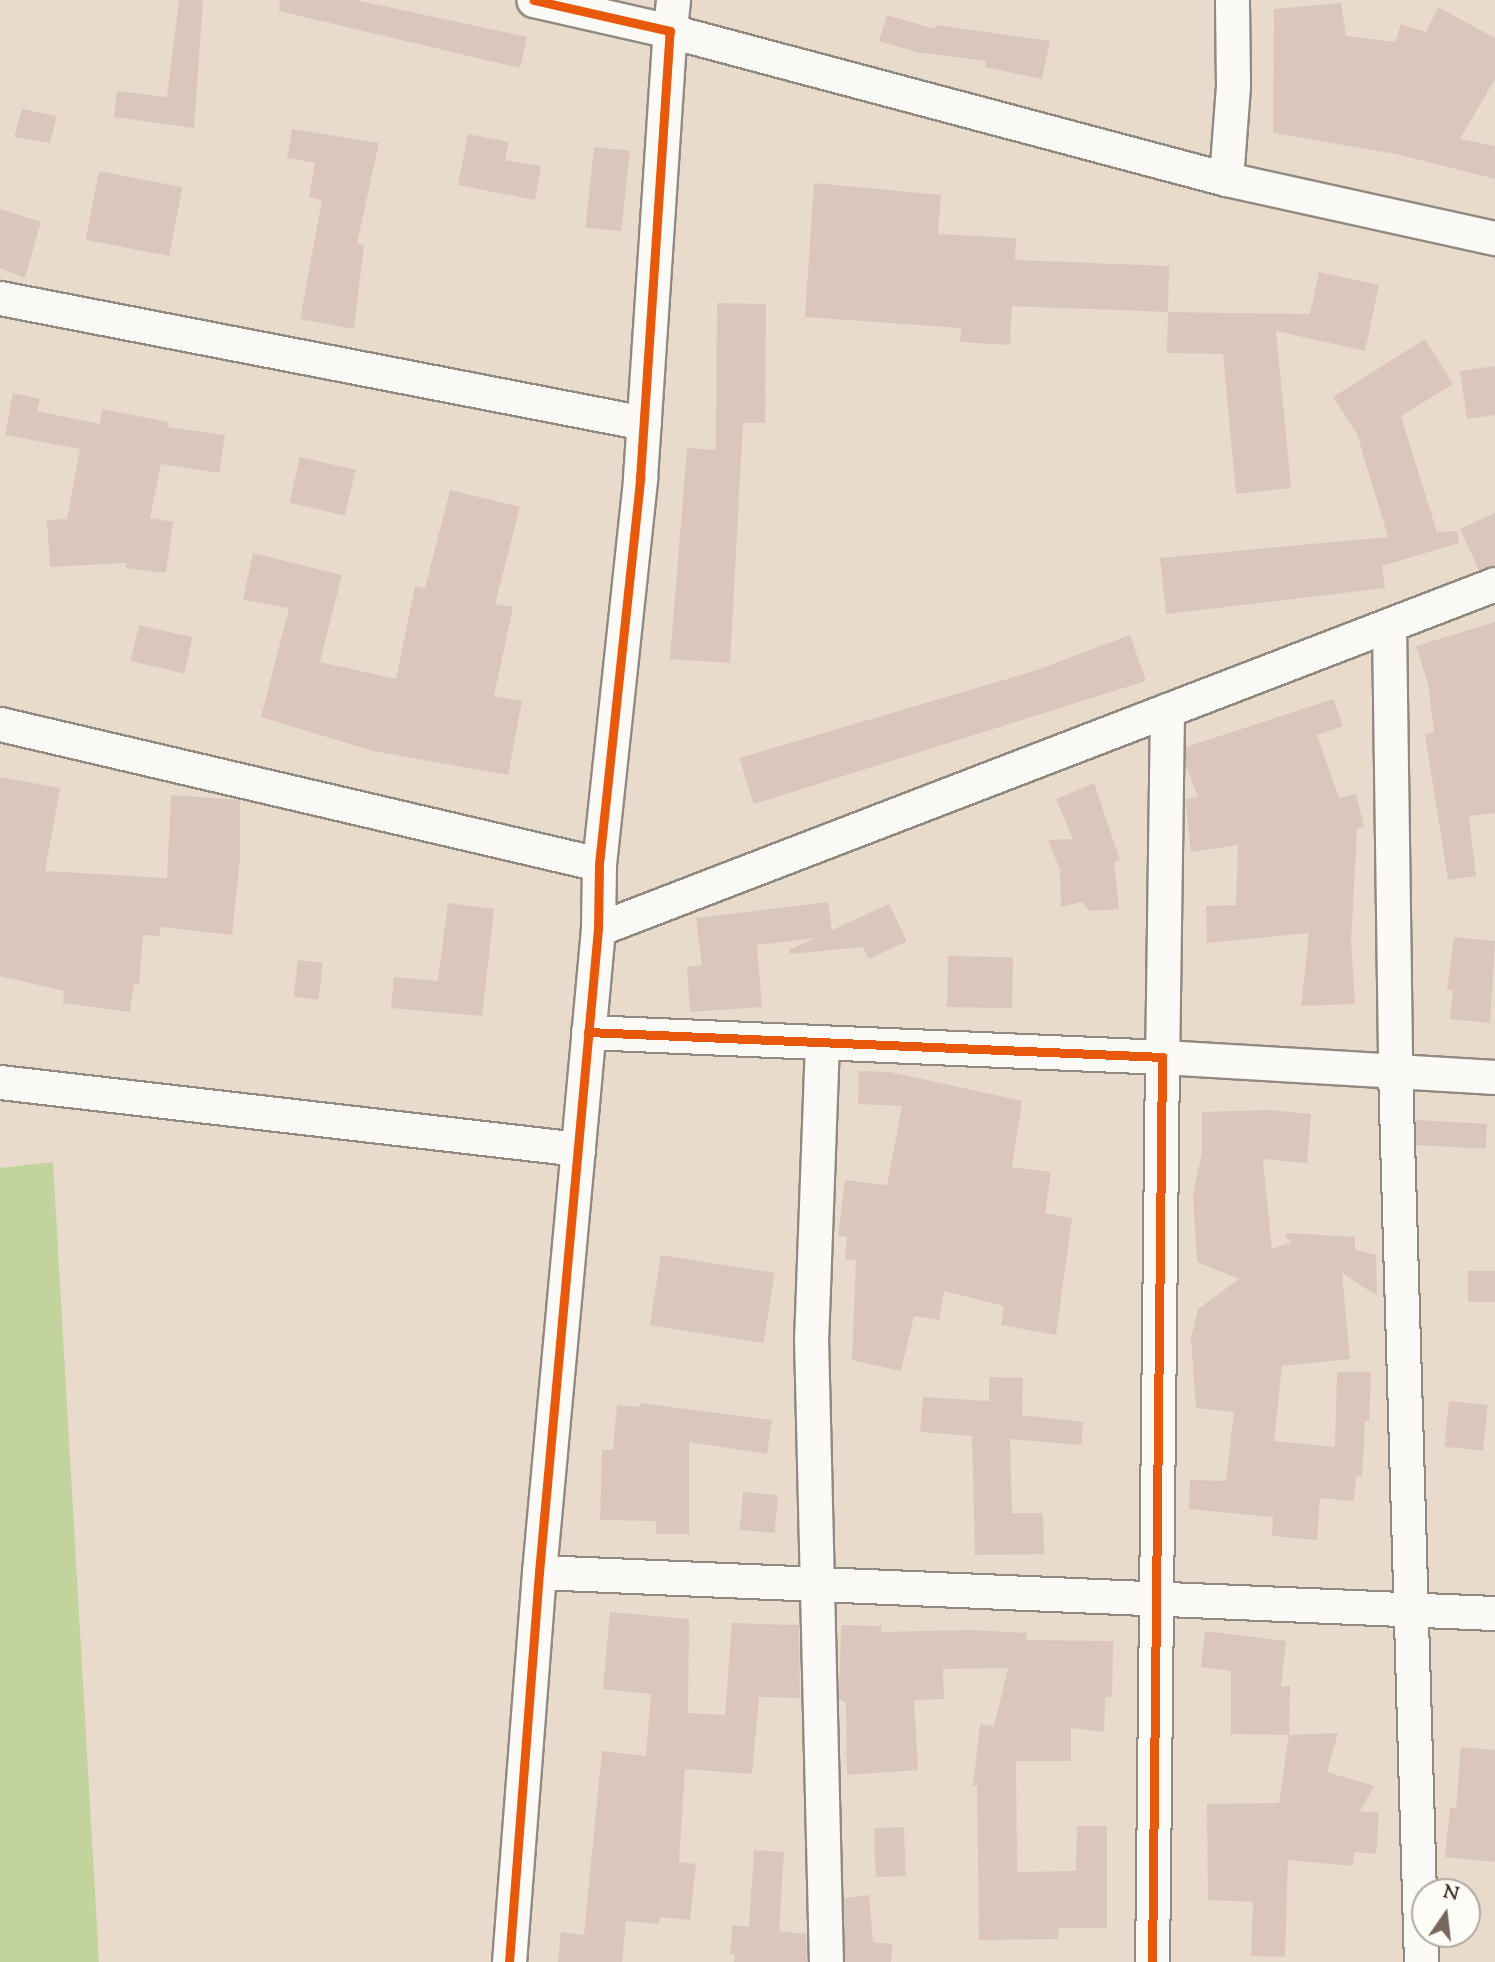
<!DOCTYPE html>
<html>
<head>
<meta charset="utf-8">
<style>
  body { margin:0 }
  #map { position:relative; width:1495px; height:1962px; overflow:hidden; background:#e8dbcc; font-family:"Sorts Mill Goudy",serif }
  div>[style] { position:absolute }
  .green>* { inset:0; background:#c2d39e }
  .building>* { inset:0; background:#dbc6be; transform-origin:0 0 }
  .roads { filter:drop-shadow(2px 0 #928980) drop-shadow(-2px 0 #928980) drop-shadow(0 2px #928980) drop-shadow(0 -2px #928980) }
  .street>* { height:33px; margin:-16.5px; padding:0 16.5px; transform-origin:16.5px; border-radius:16.5px; background:#fcfaf7 }
  .cycleway>* { height:9px; margin:-4.5px; padding:0 4.5px; transform-origin:4.5px; border-radius:4.5px; background:#e8590c }
  span { translate:-50% -50%; white-space:nowrap; text-align:center; line-height:1.15; -webkit-text-stroke:5px #fdfcf7; paint-order:stroke }
  .north { position:absolute; left:1411px; top:1878px; width:70px; height:70px; box-sizing:border-box; background:#fdfcf7; border:2px solid #afa8a0; border-radius:50%; rotate:14deg; font-size:19px; font-weight:700; line-height:28px; text-align:center; color:#3b2a1e }
  .north::after { content:''; display:block; margin:auto; width:24px; height:32px; background:#78685b; clip-path:polygon(50% 0,100% 100%,50% 72%,0 100%) }
</style>
</head>
<body>
<div id="map">
  <div class="green">
    <div style="clip-path:polygon(53px 1162px,99px 1962px,0 1962px,0 1168px)"></div>
  </div>
  <div class="building">
    <div style="clip-path:polygon(179px 0,203px 0,194px 128px,114px 117px,117px 91px,167px 97px)"></div>
    <div style="clip-path:polygon(280px 0,355px 0,527px 37px,520px 68px,279px 11px)"></div>
    <div style="clip-path:polygon(1341px 3px,1346px 36px,1395px 42px,1401px 24px,1426px 32px,1438px 7px,1495px 38px,1495px 79px,1460px 139px,1495px 146px,1495px 179px,1396px 154px,1273px 133px,1274px 9px)"></div>
    <div style="clip-path:polygon(887px 15px,935px 29px,936px 25px,1050px 41px,1042px 79px,985px 67px,986px 61px,916px 52px,879px 41px)"></div>
    <div style="clip-path:polygon(22px 109px,57px 116px,50px 143px,14px 137px)"></div>
    <div style="clip-path:polygon(292px 129px,379px 143px,357px 243px,364px 245px,354px 329px,300px 319px,322px 200px,309px 197px,315px 163px,287px 158px)"></div>
    <div style="clip-path:polygon(468px 134px,509px 142px,505px 160px,541px 166px,535px 200px,458px 185px)"></div>
    <div style="left:594px;top:147px;width:36px;height:81px;rotate:6deg"></div>
    <div style="left:99px;top:171px;width:85px;height:70px;rotate:11deg"></div>
    <div style="clip-path:polygon(814px 183px,941px 195px,938px 234px,1016px 238px,1015px 260px,1169px 266px,1168px 312px,1012px 306px,1010px 345px,960px 342px,961px 328px,805px 317px)"></div>
    <div style="clip-path:polygon(0 209px,41px 222px,25px 278px,0 268px)"></div>
    <div style="clip-path:polygon(1319px 272px,1379px 285px,1365px 351px,1276px 331px,1291px 488px,1236px 494px,1223px 354px,1167px 353px,1168px 312px,1310px 314px)"></div>
    <div style="clip-path:polygon(717px 303px,766px 304px,765px 423px,743px 423px,730px 663px,670px 659px,687px 448px,716px 450px)"></div>
    <div style="clip-path:polygon(1425px 339px,1453px 384px,1401px 416px,1437px 532px,1457px 531px,1459px 543px,1382px 566px,1385px 588px,1166px 614px,1160px 558px,1388px 537px,1357px 434px,1333px 397px)"></div>
    <div style="clip-path:polygon(1495px 366px,1495px 415px,1467px 419px,1460px 371px)"></div>
    <div style="clip-path:polygon(13px 393px,40px 399px,37px 411px,100px 424px,102px 409px,169px 422px,168px 427px,225px 435px,219px 473px,161px 464px,150px 518px,173px 522px,166px 573px,126px 568px,127px 563px,50px 567px,47px 520px,67px 519px,80px 449px,5px 435px)"></div>
    <div style="left:300px;top:457px;width:57px;height:47px;rotate:13deg"></div>
    <div style="clip-path:polygon(450px 490px,520px 507px,495px 604px,513px 607px,494px 696px,522px 701px,508px 775px,373px 751px,261px 717px,289px 608px,243px 600px,253px 553px,342px 575px,320px 662px,396px 679px,415px 586px,425px 588px)"></div>
    <div style="clip-path:polygon(1495px 513px,1495px 565px,1479px 570px,1460px 529px)"></div>
    <div style="clip-path:polygon(1495px 622px,1495px 813px,1469px 816px,1476px 876px,1448px 880px,1425px 734px,1434px 732px,1428px 684px,1416px 646px)"></div>
    <div style="left:139px;top:625px;width:55px;height:37px;rotate:13deg"></div>
    <div style="clip-path:polygon(1130px 635px,1146px 681px,754px 804px,739px 758px,1034px 671px)"></div>
    <div style="clip-path:polygon(1333px 699px,1343px 726px,1317px 735px,1339px 798px,1356px 794px,1364px 827px,1357px 829px,1351px 941px,1355px 1004px,1301px 1006px,1309px 933px,1207px 943px,1206px 906px,1236px 905px,1238px 845px,1191px 852px,1185px 799px,1198px 797px,1185px 763px,1186px 747px)"></div>
    <div style="clip-path:polygon(0 777px,60px 788px,45px 871px,167px 878px,171px 795px,240px 800px,240px 859px,232px 935px,160px 927px,160px 936px,143px 935px,139px 984px,134px 984px,130px 1012px,63px 1003px,64px 991px,0 976px)"></div>
    <div style="clip-path:polygon(1094px 783px,1120px 860px,1114px 862px,1119px 909px,1090px 911px,1082px 902px,1061px 907px,1060px 870px,1048px 840px,1073px 839px,1056px 799px)"></div>
    <div style="clip-path:polygon(828px 902px,832px 930px,889px 904px,907px 941px,869px 959px,863px 947px,790px 954px,789px 950px,815px 938px,757px 945px,762px 1007px,690px 1012px,687px 967px,702px 965px,696px 918px)"></div>
    <div style="clip-path:polygon(448px 903px,494px 909px,482px 1016px,391px 1008px,394px 977px,438px 981px)"></div>
    <div style="clip-path:polygon(1454px 937px,1495px 941px,1490px 1023px,1450px 1019px,1453px 990px,1447px 990px)"></div>
    <div style="left:948px;top:956px;width:65px;height:51px;rotate:1deg"></div>
    <div style="left:298px;top:960px;width:25px;height:37px;rotate:7deg"></div>
    <div style="clip-path:polygon(859px 1071px,890px 1072px,1022px 1101px,1012px 1167px,1051px 1172px,1045px 1213px,1072px 1218px,1056px 1335px,1001px 1325px,1004px 1306px,944px 1291px,939px 1320px,914px 1316px,901px 1371px,852px 1360px,856px 1260px,845px 1259px,847px 1237px,838px 1236px,845px 1180px,887px 1185px,902px 1106px,858px 1104px)"></div>
    <div style="clip-path:polygon(1270px 1110px,1311px 1114px,1307px 1163px,1263px 1159px,1272px 1249px,1292px 1242px,1285px 1237px,1288px 1233px,1355px 1237px,1355px 1250px,1376px 1255px,1377px 1296px,1342px 1273px,1350px 1359px,1282px 1366px,1274px 1441px,1335px 1447px,1337px 1372px,1371px 1372px,1369px 1421px,1365px 1421px,1362px 1477px,1356px 1476px,1354px 1501px,1320px 1498px,1317px 1540px,1272px 1536px,1273px 1517px,1189px 1509px,1190px 1480px,1226px 1481px,1234px 1412px,1196px 1408px,1191px 1338px,1198px 1309px,1239px 1279px,1197px 1262px,1193px 1195px,1202px 1152px,1202px 1112px)"></div>
    <div style="left:1416px;top:1120px;width:71px;height:25px;rotate:3deg"></div>
    <div style="left:661px;top:1255px;width:115px;height:71px;rotate:9deg"></div>
    <div style="left:1495px;top:1271px;width:31px;height:27px;rotate:90deg"></div>
    <div style="clip-path:polygon(989px 1377px,1023px 1378px,1022px 1415px,1083px 1422px,1081px 1445px,1010px 1439px,1012px 1513px,1043px 1513px,1044px 1554px,975px 1555px,972px 1436px,920px 1432px,923px 1397px,989px 1401px)"></div>
    <div style="left:1449px;top:1401px;width:39px;height:46px;rotate:6deg"></div>
    <div style="clip-path:polygon(640px 1403px,772px 1420px,767px 1454px,689px 1442px,689px 1534px,656px 1534px,656px 1521px,600px 1520px,602px 1450px,613px 1450px,617px 1405px,640px 1407px)"></div>
    <div style="left:743px;top:1492px;width:35px;height:38px;rotate:5deg"></div>
    <div style="clip-path:polygon(610px 1612px,689px 1619px,688px 1713px,725px 1715px,732px 1623px,799px 1625px,800px 1698px,759px 1697px,752px 1774px,685px 1769px,679px 1862px,696px 1864px,690px 1920px,660px 1917px,659px 1924px,626px 1921px,622px 1962px,558px 1962px,561px 1932px,584px 1935px,602px 1751px,646px 1756px,651px 1694px,603px 1689px)"></div>
    <div style="clip-path:polygon(841px 1625px,881px 1626px,881px 1632px,971px 1630px,1027px 1633px,1027px 1640px,1113px 1641px,1112px 1696px,1105px 1698px,1104px 1732px,1071px 1728px,1071px 1761px,1016px 1761px,1017px 1872px,1076px 1871px,1077px 1826px,1107px 1826px,1107px 1928px,1059px 1928px,1058px 1939px,979px 1940px,977px 1786px,973px 1786px,980px 1724px,994px 1726px,1008px 1668px,943px 1669px,944px 1699px,914px 1700px,918px 1770px,847px 1775px,846px 1703px,839px 1699px)"></div>
    <div style="clip-path:polygon(1205px 1631px,1286px 1641px,1281px 1686px,1290px 1686px,1289px 1735px,1231px 1734px,1231px 1671px,1201px 1667px)"></div>
    <div style="clip-path:polygon(1338px 1733px,1327px 1772px,1374px 1786px,1360px 1811px,1379px 1813px,1376px 1854px,1354px 1852px,1353px 1866px,1288px 1860px,1285px 1957px,1251px 1956px,1253px 1902px,1208px 1900px,1207px 1804px,1279px 1803px,1289px 1735px)"></div>
    <div style="clip-path:polygon(1461px 1747px,1495px 1750px,1495px 1862px,1445px 1857px,1450px 1807px,1456px 1808px)"></div>
    <div style="left:904px;top:1827px;width:49px;height:30px;rotate:88deg"></div>
    <div style="clip-path:polygon(754px 1850px,784px 1852px,779px 1931px,806px 1934px,807px 1962px,734px 1962px,735px 1955px,730px 1954px,733px 1925px,749px 1927px)"></div>
    <div style="clip-path:polygon(869px 1895px,873px 1942px,892px 1944px,891px 1962px,845px 1962px,844px 1898px)"></div>
  </div>
  <div class="roads">
    <div class="street">
      <div style="left:673px;top:0;width:31px;rotate:96deg"></div>
      <div style="left:670px;top:31px;width:575px;rotate:14.91deg"></div>
      <div style="left:1226px;top:179px;width:275px;rotate:12.4deg"></div>
      <div style="left:1226px;top:179px;width:94px;rotate:-85.7deg"></div>
      <div style="left:1233px;top:85px;width:85px;rotate:-90.7deg"></div>
      <div style="left:0;top:298px;width:656px;rotate:10.98deg"></div>
      <div style="left:1389px;top:625px;width:446px;rotate:89.2deg"></div>
      <div style="left:1395px;top:1071px;width:100px;rotate:3.4deg"></div>
      <div style="left:1167px;top:710px;width:347px;rotate:90.8deg"></div>
      <div style="left:1162px;top:1057px;width:233px;rotate:3.4deg"></div>
      <div style="left:1395px;top:1071px;width:891px;rotate:88.33deg"></div>
      <div style="left:0;top:724px;width:615px;rotate:13.16deg"></div>
      <div style="left:598px;top:929px;width:961px;rotate:-21.04deg"></div>
      <div style="left:588px;top:1032px;width:575px;rotate:2.49deg"></div>
      <div style="left:1162px;top:1057px;width:905px;rotate:90.63deg"></div>
      <div style="left:822px;top:1042px;width:295px;rotate:92.1deg"></div>
      <div style="left:811px;top:1337px;width:625px;rotate:88.63deg"></div>
      <div style="left:0;top:1082px;width:582px;rotate:6.61deg"></div>
      <div style="left:539px;top:1572px;width:957px;rotate:2.46deg"></div>
      <div style="left:509px;top:1962px;width:391px;rotate:-85.6deg"></div>
      <div style="left:539px;top:1572px;width:646px;rotate:-84.76deg"></div>
      <div style="left:598px;top:929px;width:65px;rotate:-89.1deg"></div>
      <div style="left:599px;top:864px;width:388px;rotate:-83.9deg"></div>
      <div style="left:640px;top:478px;width:448px;rotate:-86.2deg"></div>
      <div style="left:670px;top:31px;width:140px;rotate:-167.2deg"></div>
    </div>
  </div>
  <div class="cycleway">
    <div style="left:588px;top:1032px;width:575px;rotate:2.49deg"></div>
    <div style="left:1162px;top:1057px;width:905px;rotate:90.63deg"></div>
    <div style="left:509px;top:1962px;width:391px;rotate:-85.6deg"></div>
    <div style="left:539px;top:1572px;width:646px;rotate:-84.76deg"></div>
    <div style="left:598px;top:929px;width:65px;rotate:-89.1deg"></div>
    <div style="left:599px;top:864px;width:388px;rotate:-83.9deg"></div>
    <div style="left:640px;top:478px;width:448px;rotate:-86.2deg"></div>
    <div style="left:670px;top:31px;width:140px;rotate:-167.2deg"></div>
  </div>
  <div class="north">N</div>
</div>
</body>
</html>
